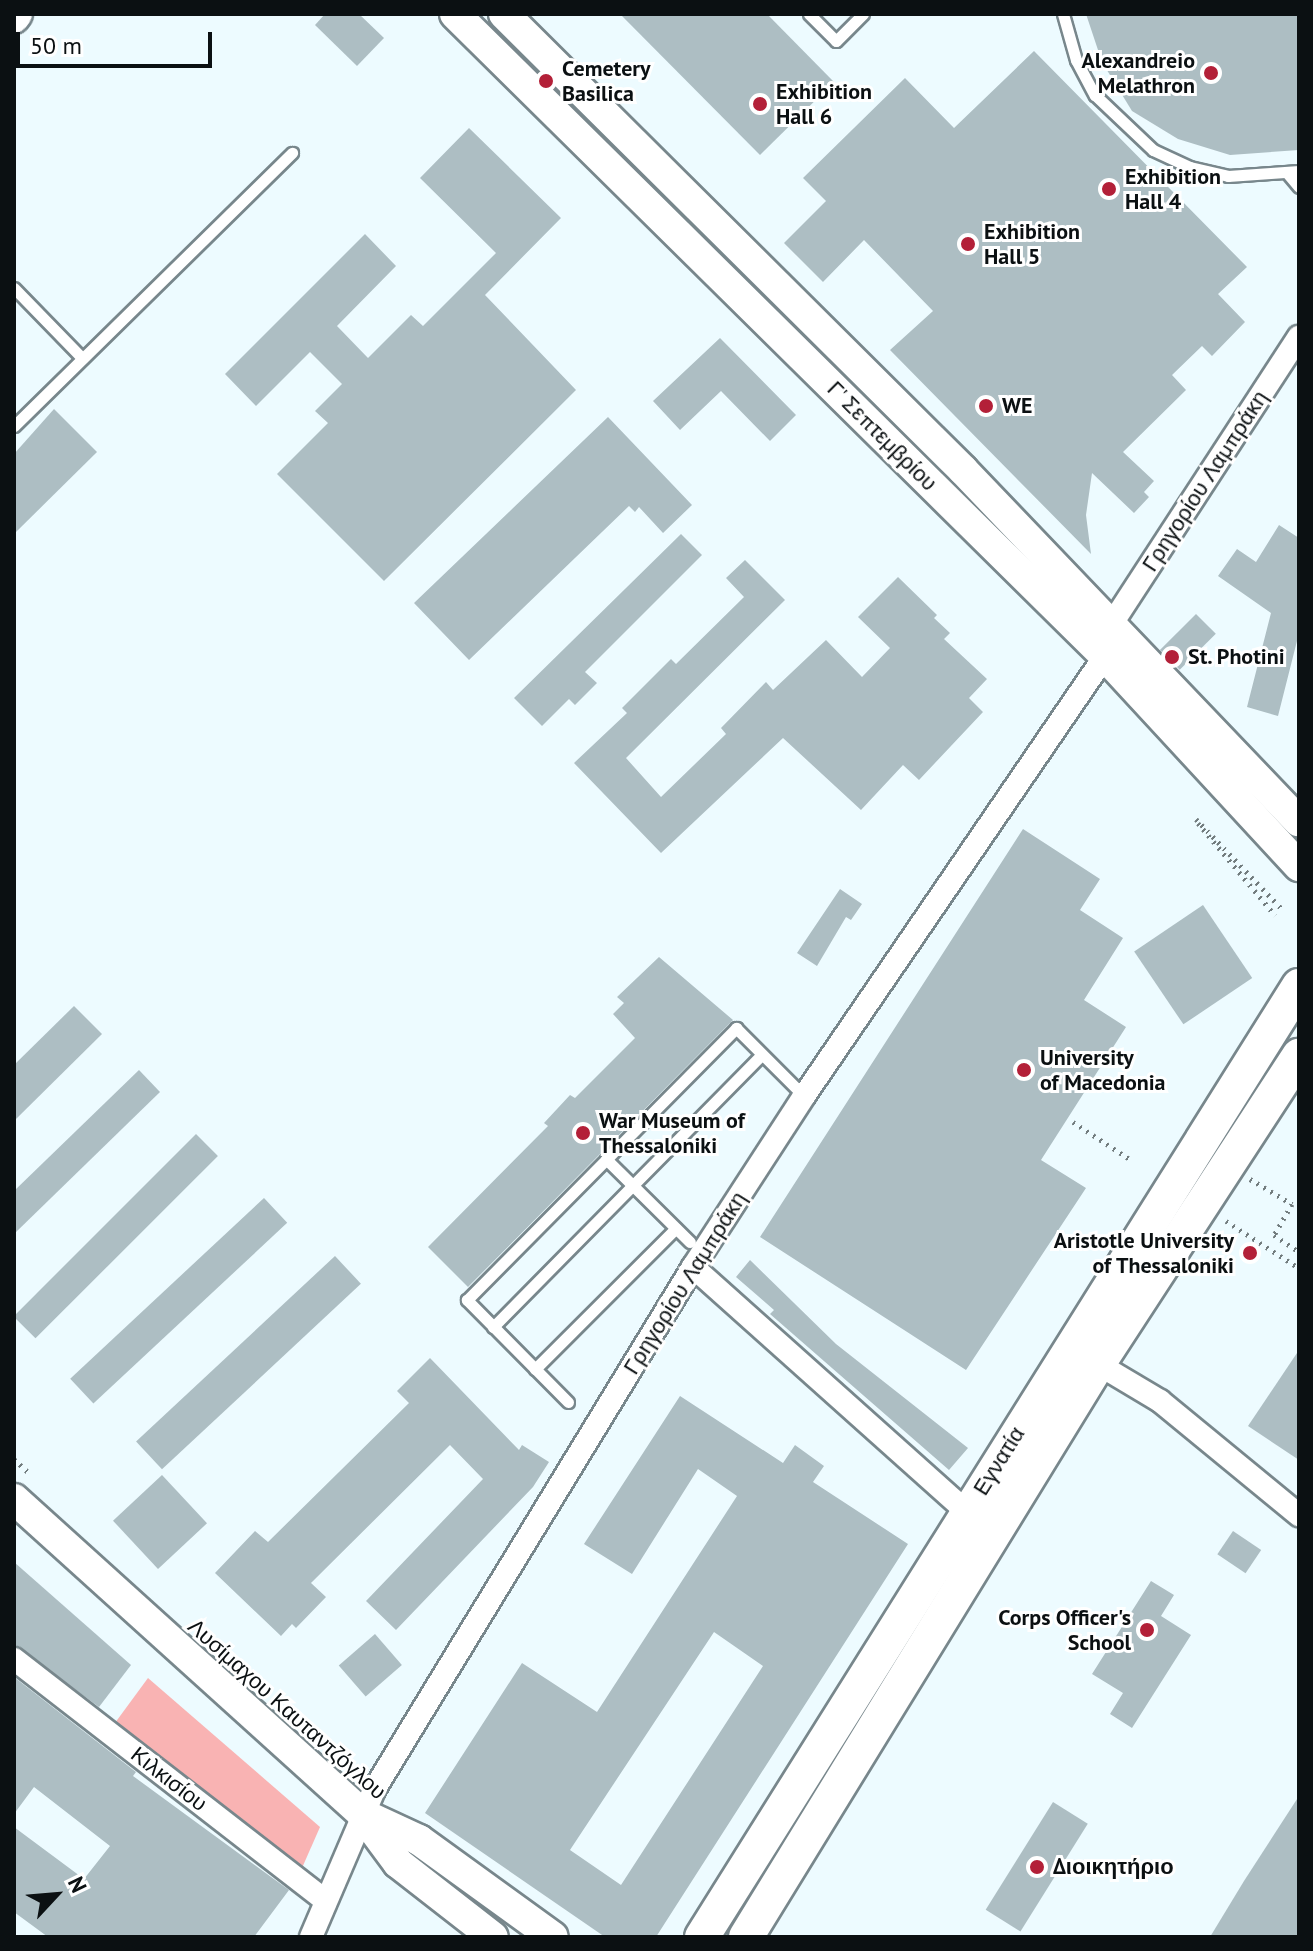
<!DOCTYPE html>
<html>
<head>
<meta charset="utf-8">
<style>
  body { margin:0 }
  #map { position:relative; width:1313px; height:1951px; overflow:hidden; background:#edfbff; font-family:"PT Sans",sans-serif }
  div>[style] { position:absolute }
  .green>* { inset:0; background:#f9b3b3 }
  .building>* { inset:0; background:#adbec3; transform-origin:0 0 }
  .path>* { height:5px; margin-top:-2.5px; transform-origin:0; background:repeating-linear-gradient(90deg,#727c7e 0 2px,transparent 0 8px) }
  .roads { filter:drop-shadow(2px 0 #78878c) drop-shadow(-2px 0 #78878c) drop-shadow(0 2px #78878c) drop-shadow(0 -2px #78878c) }
  .lane>* { height:11px; margin:-5.5px; padding:0 5.5px; transform-origin:5.5px; border-radius:5.5px; background:#fff }
  .street>* { height:22px; margin:-11px; padding:0 11px; transform-origin:11px; border-radius:11px; background:#fff }
  .secondary>* { height:30px; margin:-15px; padding:0 15px; transform-origin:15px; border-radius:15px; background:#fff }
  .primary>* { height:34px; margin:-17px; padding:0 17px; transform-origin:17px; border-radius:17px; background:#fff }
  .dots>* { width:22px; height:22px; translate:-50% -50%; box-sizing:border-box; border:4px solid #fff; border-radius:50% }
  span { translate:-50% -50%; white-space:nowrap; text-align:center; line-height:1.15; -webkit-text-stroke:6px #fff; paint-order:stroke }
  .poi-label { font-size:22px; color:#0b1012; font-weight:700 }
  .right { translate:-100% -50%; text-align:right }
  .left { translate:0 -50%; text-align:left }
  .street-label { font-size:22px; color:#0b1012 }
  .frame { position:absolute; inset:0; border:16px solid #0b1012; pointer-events:none }
  .north { position:absolute; left:16px; top:1855px; width:80px; height:80px; -webkit-text-stroke:6px #fff; paint-order:stroke; rotate:64deg; font-size:22px; font-weight:700; line-height:32px; text-align:center; color:#0b1012 }
  .north::after { content:''; display:block; margin:auto; width:28px; height:36px; background:#0b1012; clip-path:polygon(50% 0,100% 100%,50% 72%,0 100%) }
  .scale { position:absolute; left:16px; top:32px; width:196px; height:36px; box-sizing:border-box; border:4px solid #0b1012; border-top:0; padding-left:10px; font-size:24px; line-height:28px; white-space:nowrap; color:#0b1012; -webkit-text-stroke:6px #fff; paint-order:stroke }
</style>
</head>
<body>
<div id="map">
  <div class="green">
    <div style="clip-path:polygon(148px 1678px,320px 1827px,302px 1868px,112px 1727px)"></div>
  </div>
  <div class="building">
    <div style="clip-path:polygon(325px 14px,359px 14px,384px 38px,357px 66px,315px 25px)"></div>
    <div style="clip-path:polygon(620px 14px,767px 14px,834px 82px,760px 155px)"></div>
    <div style="clip-path:polygon(1086px 14px,1299px 14px,1299px 150px,1230px 155px,1178px 139px,1132px 111px,1102px 62px)"></div>
    <div style="clip-path:polygon(1034px 51px,1247px 267px,1218px 294px,1245px 322px,1212px 356px,1202px 346px,1172px 375px,1186px 390px,1123px 452px,1154px 481px,1144px 492px,1149px 497px,1134px 513px,1092px 473px,1086px 515px,1091px 554px,890px 350px,933px 311px,864px 240px,823px 282px,784px 243px,826px 201px,803px 178px,905px 78px,954px 128px)"></div>
    <div style="clip-path:polygon(469px 128px,561px 218px,485px 295px,576px 390px,384px 581px,277px 474px,328px 423px,315px 411px,342px 384px,310px 352px,256px 406px,225px 374px,365px 234px,396px 266px,337px 326px,368px 358px,411px 315px,423px 326px,496px 253px,420px 178px)"></div>
    <div style="clip-path:polygon(720px 338px,796px 415px,770px 441px,721px 391px,680px 430px,653px 401px)"></div>
    <div style="clip-path:polygon(54px 409px,97px 452px,14px 534px,14px 454px)"></div>
    <div style="clip-path:polygon(608px 417px,692px 505px,663px 533px,639px 507px,635px 512px,629px 506px,469px 660px,414px 603px)"></div>
    <div style="clip-path:polygon(1279px 525px,1299px 538px,1299px 633px,1278px 716px,1247px 707px,1271px 613px,1218px 576px,1237px 549px,1256px 562px)"></div>
    <div style="clip-path:polygon(681px 534px,702px 555px,585px 672px,597px 683px,575px 705px,569px 699px,542px 726px,514px 698px)"></div>
    <div style="clip-path:polygon(745px 560px,785px 600px,626px 758px,661px 797px,726px 734px,721px 728px,766px 682px,773px 690px,826px 640px,862px 677px,890px 648px,858px 617px,898px 577px,937px 615px,934px 618px,950px 633px,944px 639px,987px 679px,969px 698px,983px 712px,919px 780px,903px 765px,861px 810px,783px 738px,661px 853px,574px 763px,627px 713px,622px 708px,671px 659px,676px 664px,744px 597px,726px 578px)"></div>
    <div style="left:1196px;top:614px;width:28px;height:51px;rotate:45deg"></div>
    <div style="clip-path:polygon(1023px 829px,1100px 879px,1080px 910px,1123px 938px,1084px 1000px,1126px 1027px,1041px 1160px,1086px 1188px,966px 1370px,760px 1237px)"></div>
    <div style="clip-path:polygon(840px 889px,862px 904px,851px 920px,846px 917px,817px 966px,797px 953px)"></div>
    <div style="left:1203px;top:905px;width:88px;height:83px;rotate:56deg"></div>
    <div style="clip-path:polygon(659px 957px,733px 1020px,468px 1287px,428px 1247px,548px 1126px,544px 1123px,570px 1095px,575px 1098px,635px 1038px,613px 1014px,624px 1003px,617px 997px)"></div>
    <div style="clip-path:polygon(74px 1006px,102px 1034px,14px 1121px,14px 1065px)"></div>
    <div style="clip-path:polygon(139px 1070px,160px 1092px,14px 1234px,14px 1191px)"></div>
    <div style="left:196px;top:1134px;width:31px;height:258px;rotate:45deg"></div>
    <div style="left:264px;top:1198px;width:34px;height:265px;rotate:47deg"></div>
    <div style="left:335px;top:1256px;width:38px;height:272px;rotate:47deg"></div>
    <div style="clip-path:polygon(750px 1260px,836px 1344px,968px 1448px,949px 1470px,770px 1314px,774px 1310px,736px 1277px)"></div>
    <div style="clip-path:polygon(1299px 1350px,1299px 1460px,1248px 1426px)"></div>
    <div style="clip-path:polygon(430px 1358px,519px 1450px,522px 1445px,549px 1462px,533px 1487px,396px 1630px,366px 1601px,483px 1479px,450px 1445px,311px 1583px,326px 1597px,296px 1628px,292px 1624px,281px 1636px,215px 1573px,255px 1531px,268px 1542px,409px 1403px,397px 1391px)"></div>
    <div style="clip-path:polygon(evenodd,680px 1396px,783px 1463px,795px 1445px,824px 1466px,813px 1482px,908px 1544px,656px 1937px,605px 1937px,425px 1813px,522px 1663px,597px 1712px,737px 1496px,698px 1469px,632px 1574px,584px 1544px,680px 1396px,714px 1632px,763px 1666px,621px 1885px,570px 1850px,714px 1632px)"></div>
    <div style="left:162px;top:1475px;width:66px;height:67px;rotate:47deg"></div>
    <div style="left:1233px;top:1531px;width:34px;height:28px;rotate:34deg"></div>
    <div style="clip-path:polygon(14px 1562px,131px 1665px,99px 1707px,14px 1645px)"></div>
    <div style="clip-path:polygon(1151px 1581px,1174px 1595px,1161px 1616px,1191px 1635px,1132px 1728px,1110px 1714px,1123px 1693px,1092px 1674px)"></div>
    <div style="left:375px;top:1634px;width:41px;height:48px;rotate:49deg"></div>
    <div style="clip-path:polygon(14px 1677px,136px 1772px,133px 1776px,289px 1890px,254px 1937px,48px 1937px,14px 1912px,14px 1827px,84px 1879px,110px 1846px,34px 1787px,14px 1814px)"></div>
    <div style="clip-path:polygon(1299px 1796px,1299px 1937px,1210px 1937px,1244px 1881px)"></div>
    <div style="left:1053px;top:1802px;width:41px;height:127px;rotate:32deg"></div>
  </div>
  <div class="path">
    <div style="left:1196px;top:819px;width:124px;rotate:46.3deg"></div>
    <div style="left:1198px;top:823px;width:120px;rotate:50.1deg"></div>
    <div style="left:1073px;top:1122px;width:69px;rotate:33.2deg"></div>
    <div style="left:1250px;top:1179px;width:49px;rotate:30.8deg"></div>
    <div style="left:1292px;top:1204px;width:36px;rotate:120deg"></div>
    <div style="left:1274px;top:1235px;width:30px;rotate:34deg"></div>
    <div style="left:1226px;top:1221px;width:87px;rotate:32.8deg"></div>
    <div style="left:14px;top:1459px;width:23px;rotate:43deg"></div>
  </div>
  <div class="roads">
    <div class="lane">
      <div style="left:809px;top:14px;width:38px;rotate:45deg"></div>
      <div style="left:836px;top:41px;width:38px;rotate:-45deg"></div>
      <div style="left:1063px;top:14px;width:48px;rotate:74.2deg"></div>
      <div style="left:1076px;top:60px;width:40px;rotate:62deg"></div>
      <div style="left:1095px;top:95px;width:80px;rotate:43.5deg"></div>
      <div style="left:1153px;top:150px;width:41px;rotate:24.7deg"></div>
      <div style="left:1190px;top:167px;width:39px;rotate:13deg"></div>
      <div style="left:1228px;top:176px;width:71px;rotate:-4deg"></div>
      <div style="left:1288px;top:174px;width:17px;rotate:50deg"></div>
      <div style="left:14px;top:288px;width:98px;rotate:45.8deg"></div>
      <div style="left:14px;top:426px;width:390px;rotate:-44.5deg"></div>
      <div style="left:606px;top:1159px;width:118px;rotate:44.7deg"></div>
      <div style="left:493px;top:1327px;width:383px;rotate:-45.4deg"></div>
      <div style="left:535px;top:1369px;width:199px;rotate:-45deg"></div>
      <div style="left:568px;top:1402px;width:144px;rotate:-134.7deg"></div>
      <div style="left:467px;top:1300px;width:383px;rotate:-45.3deg"></div>
      <div style="left:736px;top:1028px;width:96px;rotate:45deg"></div>
    </div>
    <div class="street">
      <div style="left:1111px;top:625px;width:344px;rotate:-56.9deg"></div>
      <div style="left:693px;top:1267px;width:368px;rotate:41.8deg"></div>
      <div style="left:1098px;top:1364px;width:72px;rotate:30.8deg"></div>
      <div style="left:1160px;top:1401px;width:180px;rotate:39.4deg"></div>
      <div style="left:14px;top:1659px;width:393px;rotate:37.8deg"></div>
      <div style="left:311px;top:1937px;width:160px;rotate:-66.8deg"></div>
      <div style="left:374px;top:1790px;width:613px;rotate:-58.62deg"></div>
      <div style="left:693px;top:1267px;width:204px;rotate:-57deg"></div>
      <div style="left:804px;top:1096px;width:533px;rotate:-55.62deg"></div>
    </div>
    <div class="secondary">
      <div style="left:455px;top:14px;width:914px;rotate:44.65deg"></div>
      <div style="left:1105px;top:656px;width:286px;rotate:47.3deg"></div>
      <div style="left:504px;top:14px;width:647px;rotate:44.81deg"></div>
      <div style="left:963px;top:470px;width:486px;rotate:46.3deg"></div>
      <div style="left:14px;top:18px;width:5px;rotate:-53deg"></div>
      <div style="left:14px;top:1499px;width:468px;rotate:42.1deg"></div>
      <div style="left:361px;top:1813px;width:62px;rotate:53.5deg"></div>
      <div style="left:398px;top:1863px;width:120px;rotate:37.9deg"></div>
      <div style="left:363px;top:1814px;width:62px;rotate:24.9deg"></div>
      <div style="left:419px;top:1840px;width:165px;rotate:35.9deg"></div>
    </div>
    <div class="primary">
      <div style="left:702px;top:1937px;width:1123px;rotate:-57.88deg"></div>
      <div style="left:746px;top:1937px;width:672px;rotate:-58.44deg"></div>
      <div style="left:1098px;top:1364px;width:368px;rotate:-56.9deg"></div>
    </div>
  </div>
  <div class="dots">
    <div style="left:1211px;top:73px;background:#b32038"></div>
    <div style="left:546px;top:81px;background:#b32038"></div>
    <div style="left:760px;top:104px;background:#b32038"></div>
    <div style="left:1109px;top:189px;background:#b32038"></div>
    <div style="left:968px;top:244px;background:#b32038"></div>
    <div style="left:986px;top:406px;background:#b32038"></div>
    <div style="left:1172px;top:657px;background:#b32038"></div>
    <div style="left:1024px;top:1070px;background:#b32038"></div>
    <div style="left:583px;top:1133px;background:#b32038"></div>
    <div style="left:1250px;top:1253px;background:#b32038"></div>
    <div style="left:1147px;top:1630px;background:#b32038"></div>
    <div style="left:1037px;top:1867px;background:#b32038"></div>
  </div>
  <div class="poi-label">
    <span class="right" style="left:1195px;top:73px">Alexandreio<br>Melathron</span>
    <span class="left" style="left:562px;top:81px">Cemetery<br>Basilica</span>
    <span class="left" style="left:776px;top:104px">Exhibition<br>Hall 6</span>
    <span class="left" style="left:1125px;top:189px">Exhibition<br>Hall 4</span>
    <span class="left" style="left:984px;top:244px">Exhibition<br>Hall 5</span>
    <span class="left" style="left:1002px;top:406px">WE</span>
    <span class="left" style="left:1188px;top:657px">St. Photini</span>
    <span class="left" style="left:1040px;top:1070px">University<br>of Macedonia</span>
    <span class="left" style="left:599px;top:1133px">War Museum of<br>Thessaloniki</span>
    <span class="right" style="left:1234px;top:1253px">Aristotle University<br>of Thessaloniki</span>
    <span class="right" style="left:1131px;top:1630px">Corps Officer's<br>School</span>
    <span class="left" style="left:1053px;top:1867px">Διοικητήριο</span>
  </div>
  <div class="street-label">
    <span style="left:882px;top:436px;rotate:45deg">Γ' Σεπτεμβρίου</span>
    <span style="left:1205px;top:481px;rotate:-57deg">Γρηγορίου Λαμπράκη</span>
    <span style="left:685px;top:1283px;rotate:-58deg">Γρηγορίου Λαμπράκη</span>
    <span style="left:999px;top:1461px;rotate:-58deg">Εγνατία</span>
    <span style="left:287px;top:1709px;rotate:42deg">Λυσίμαχου Καυταντζόγλου</span>
    <span style="left:169px;top:1779px;rotate:38deg">Κιλκισίου</span>
  </div>
  <div class="frame"></div>
  <div class="north">N</div>
  <div class="scale">50 m</div>
</div>
</body>
</html>
